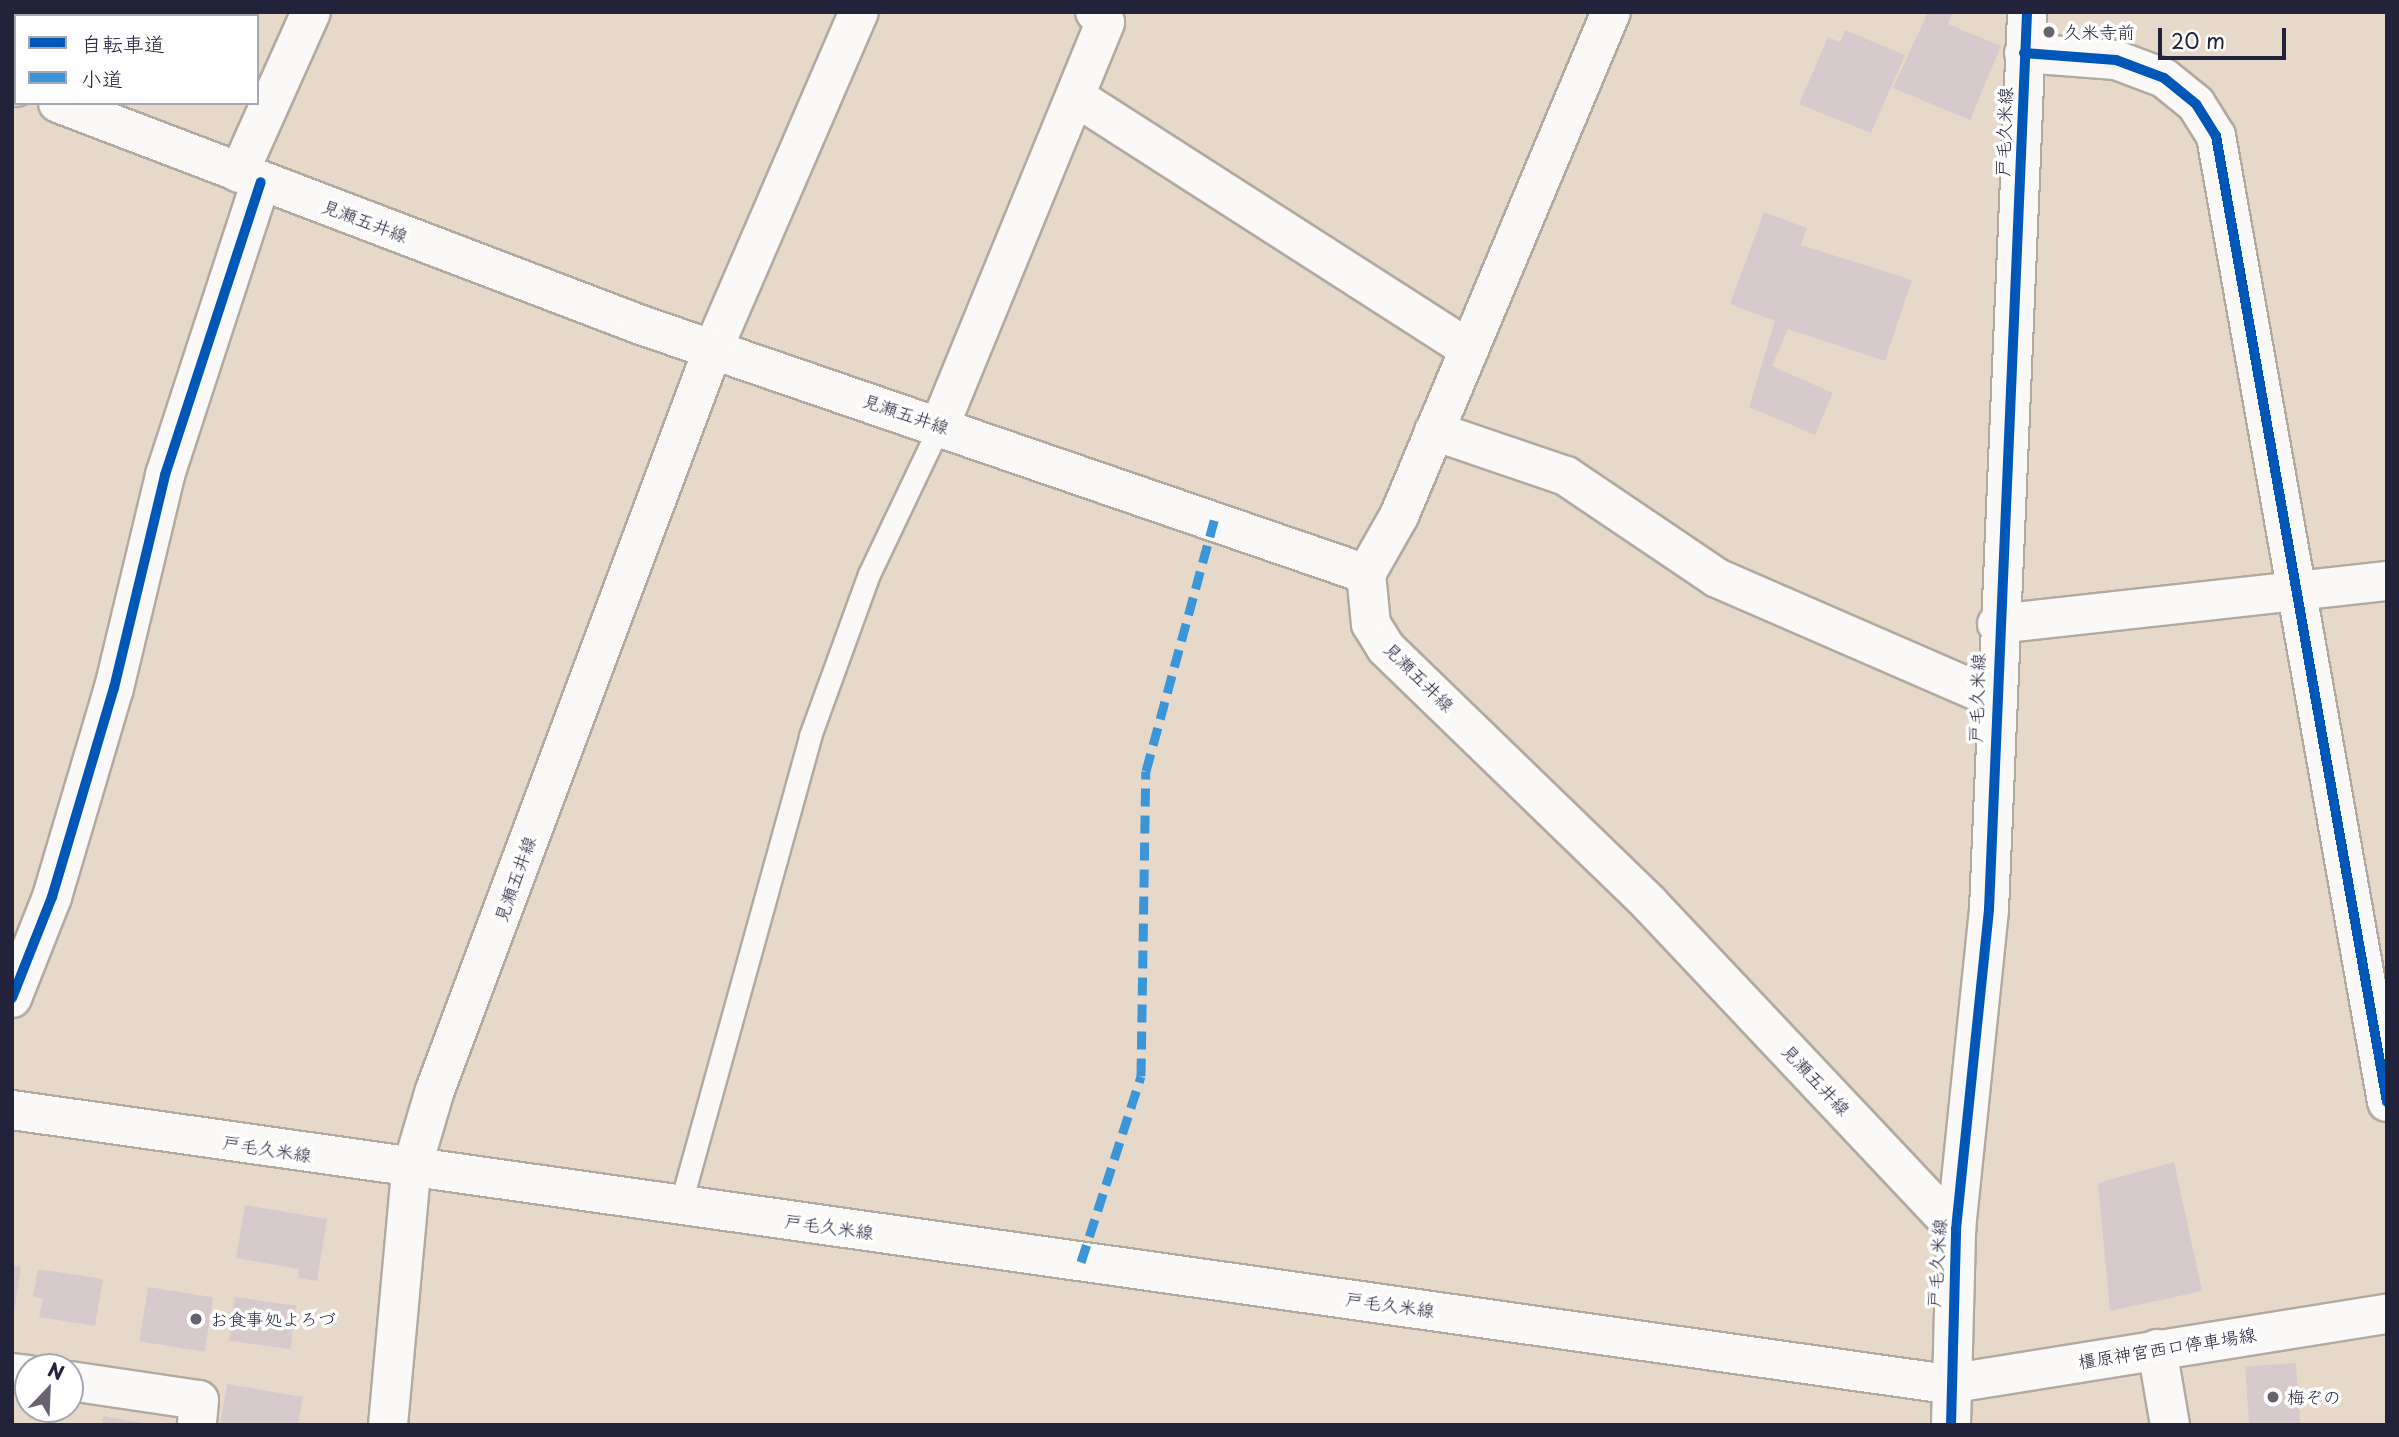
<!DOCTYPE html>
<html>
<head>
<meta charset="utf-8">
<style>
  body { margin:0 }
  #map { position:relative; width:2399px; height:1437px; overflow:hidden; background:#e7d9c9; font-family:"Playpen Sans","Klee One",sans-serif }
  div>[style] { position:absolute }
  .building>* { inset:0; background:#d7cacc; transform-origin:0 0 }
  .roads { filter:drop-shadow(2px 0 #b2a9a1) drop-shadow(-2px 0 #b2a9a1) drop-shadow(0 2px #b2a9a1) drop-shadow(0 -2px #b2a9a1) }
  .lane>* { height:21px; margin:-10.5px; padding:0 10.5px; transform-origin:10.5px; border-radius:10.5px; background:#fbf9f7 }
  .street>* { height:38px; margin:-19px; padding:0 19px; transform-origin:19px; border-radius:19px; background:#fbf9f7 }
  .secondary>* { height:38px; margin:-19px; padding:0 19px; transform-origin:19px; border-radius:19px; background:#fbf9f7 }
  .quiet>* { height:9px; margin-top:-4.5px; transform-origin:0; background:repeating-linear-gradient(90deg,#3b95d9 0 18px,transparent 0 27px) }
  .cycleway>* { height:10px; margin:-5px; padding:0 5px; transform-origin:5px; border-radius:5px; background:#0057b8 }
  .dots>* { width:19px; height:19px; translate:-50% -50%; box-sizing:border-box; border:4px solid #fff; border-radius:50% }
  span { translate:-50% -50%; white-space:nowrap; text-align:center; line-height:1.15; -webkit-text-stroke:7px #fff; paint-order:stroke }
  .poi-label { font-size:18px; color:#22223b }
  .left { translate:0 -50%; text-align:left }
  .street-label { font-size:18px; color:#22223b }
  .frame { position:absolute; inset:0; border:14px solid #22223b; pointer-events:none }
  .legend { position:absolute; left:14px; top:14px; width:245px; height:91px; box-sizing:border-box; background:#fff; border:2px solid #a7a7b1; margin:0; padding:9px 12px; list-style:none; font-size:21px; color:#22223b }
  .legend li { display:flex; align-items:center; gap:14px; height:35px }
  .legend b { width:35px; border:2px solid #a7a7b1 }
  .north { position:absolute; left:14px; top:1353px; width:70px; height:70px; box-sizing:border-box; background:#fff; border:2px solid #a7a7b1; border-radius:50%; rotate:23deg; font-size:19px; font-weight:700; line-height:28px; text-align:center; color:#22223b }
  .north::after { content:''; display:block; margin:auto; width:24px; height:32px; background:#67626d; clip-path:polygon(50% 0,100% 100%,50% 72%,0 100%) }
  .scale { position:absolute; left:2158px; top:28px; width:128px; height:32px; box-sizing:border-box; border:4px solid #22223b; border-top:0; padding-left:9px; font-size:21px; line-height:24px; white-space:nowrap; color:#22223b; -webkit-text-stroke:5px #fff; paint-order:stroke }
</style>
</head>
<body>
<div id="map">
  <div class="building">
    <div style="clip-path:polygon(1928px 12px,1953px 12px,1948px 24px,2001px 46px,1970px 120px,1893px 88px)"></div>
    <div style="clip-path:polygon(1845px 30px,1905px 55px,1871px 133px,1799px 104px,1828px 37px,1840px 42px)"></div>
    <div style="clip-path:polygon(1764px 212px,1807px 228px,1801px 245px,1912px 280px,1885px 361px,1788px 329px,1772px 366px,1833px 393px,1815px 435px,1749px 407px,1775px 321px,1730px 304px)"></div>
    <div style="clip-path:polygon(2174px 1162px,2202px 1291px,2110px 1311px,2098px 1183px)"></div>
    <div style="clip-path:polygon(245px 1205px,327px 1219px,317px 1281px,298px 1278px,299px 1269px,236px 1258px)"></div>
    <div style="clip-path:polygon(12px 1265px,21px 1267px,14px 1313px,12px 1313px)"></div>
    <div style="clip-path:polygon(38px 1269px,103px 1279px,95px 1326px,39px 1317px,43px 1299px,33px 1297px)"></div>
    <div style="left:148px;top:1287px;width:66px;height:55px;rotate:9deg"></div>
    <div style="left:235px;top:1297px;width:62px;height:44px;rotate:8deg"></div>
    <div style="left:2296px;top:1363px;width:62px;height:51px;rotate:86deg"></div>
    <div style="clip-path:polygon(227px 1384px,303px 1397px,298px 1425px,220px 1425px)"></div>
    <div style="clip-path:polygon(103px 1416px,143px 1423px,143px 1425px,102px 1425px)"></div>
  </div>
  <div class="roads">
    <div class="lane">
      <div style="left:680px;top:1206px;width:488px;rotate:-74.5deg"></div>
      <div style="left:810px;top:736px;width:172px;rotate:-70deg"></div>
      <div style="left:869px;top:574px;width:165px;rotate:-64.5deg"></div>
    </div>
    <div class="street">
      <div style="left:2024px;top:53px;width:92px;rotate:4.4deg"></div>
      <div style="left:2116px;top:60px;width:51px;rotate:20.6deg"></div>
      <div style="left:2164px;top:78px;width:41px;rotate:39.1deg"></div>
      <div style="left:2196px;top:104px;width:38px;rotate:58deg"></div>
      <div style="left:2216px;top:136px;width:981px;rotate:79.96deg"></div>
      <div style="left:1076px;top:97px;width:467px;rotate:32.7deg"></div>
      <div style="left:239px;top:173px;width:176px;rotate:-65.9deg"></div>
      <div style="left:713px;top:349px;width:367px;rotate:-66.6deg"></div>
      <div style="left:940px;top:425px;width:435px;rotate:-67.7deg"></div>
      <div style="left:1105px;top:22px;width:14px;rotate:-135deg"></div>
      <div style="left:1434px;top:431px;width:139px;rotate:18.8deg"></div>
      <div style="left:1566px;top:476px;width:182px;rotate:34deg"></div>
      <div style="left:1717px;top:578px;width:303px;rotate:23.5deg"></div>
      <div style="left:1366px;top:574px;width:67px;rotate:-60.4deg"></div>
      <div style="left:1399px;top:516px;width:547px;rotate:-67.19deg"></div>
      <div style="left:1997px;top:624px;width:392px;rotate:-6.3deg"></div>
      <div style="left:12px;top:998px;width:109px;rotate:-68.4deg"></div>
      <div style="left:52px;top:897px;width:218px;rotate:-73.5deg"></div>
      <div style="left:114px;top:688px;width:219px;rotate:-76.5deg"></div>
      <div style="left:165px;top:475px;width:308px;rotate:-71.9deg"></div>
      <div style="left:2157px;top:1349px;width:77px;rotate:80.3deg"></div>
      <div style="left:12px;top:1373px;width:16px;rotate:7deg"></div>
      <div style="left:70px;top:1381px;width:130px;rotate:8.4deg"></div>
      <div style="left:199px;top:1400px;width:25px;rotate:95deg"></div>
    </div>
    <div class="secondary">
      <div style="left:12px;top:85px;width:4px;rotate:27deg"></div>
      <div style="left:58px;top:103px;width:624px;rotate:20.85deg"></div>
      <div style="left:641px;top:325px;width:767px;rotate:18.95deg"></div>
      <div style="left:1366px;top:574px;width:50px;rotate:84.3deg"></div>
      <div style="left:1371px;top:624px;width:28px;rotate:58deg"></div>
      <div style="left:1386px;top:648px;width:366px;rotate:44.1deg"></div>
      <div style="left:1649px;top:903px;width:448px;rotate:46.7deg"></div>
      <div style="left:12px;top:1110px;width:1955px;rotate:8.06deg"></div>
      <div style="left:1948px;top:1384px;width:445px;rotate:-9.1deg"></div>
      <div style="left:388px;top:1425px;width:255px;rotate:-84.8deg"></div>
      <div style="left:411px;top:1171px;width:84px;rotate:-73.5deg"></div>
      <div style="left:435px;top:1090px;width:791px;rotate:-69.44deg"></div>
      <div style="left:1951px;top:1425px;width:196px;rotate:-88.5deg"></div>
      <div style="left:1956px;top:1229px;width:322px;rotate:-84.1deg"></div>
      <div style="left:1989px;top:909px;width:898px;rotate:-87.57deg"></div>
    </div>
  </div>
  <div class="quiet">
    <div style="left:1081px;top:1262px;width:195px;rotate:-72.1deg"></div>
    <div style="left:1141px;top:1076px;width:305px;rotate:-89.1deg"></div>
    <div style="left:1146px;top:771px;width:260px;rotate:-74.8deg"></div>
  </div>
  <div class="cycleway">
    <div style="left:2024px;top:53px;width:92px;rotate:4.4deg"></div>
    <div style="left:2116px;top:60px;width:51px;rotate:20.6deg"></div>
    <div style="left:2164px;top:78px;width:41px;rotate:39.1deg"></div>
    <div style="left:2196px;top:104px;width:38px;rotate:58deg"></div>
    <div style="left:2216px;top:136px;width:981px;rotate:79.96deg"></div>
    <div style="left:12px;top:998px;width:109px;rotate:-68.4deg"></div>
    <div style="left:52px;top:897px;width:218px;rotate:-73.5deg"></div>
    <div style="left:114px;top:688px;width:219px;rotate:-76.5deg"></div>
    <div style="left:165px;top:475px;width:308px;rotate:-71.9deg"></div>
    <div style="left:1951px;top:1425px;width:196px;rotate:-88.5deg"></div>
    <div style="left:1956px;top:1229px;width:322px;rotate:-84.1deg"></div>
    <div style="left:1989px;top:909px;width:898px;rotate:-87.57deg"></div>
  </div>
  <div class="dots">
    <div style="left:2049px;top:32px;background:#67626d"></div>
    <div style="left:196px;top:1319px;background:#67626d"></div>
    <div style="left:2273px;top:1397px;background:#67626d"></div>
  </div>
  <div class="poi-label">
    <span class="left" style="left:2063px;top:32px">久米寺前</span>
    <span class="left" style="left:210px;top:1319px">お食事処よろづ</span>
    <span class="left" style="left:2287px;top:1397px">梅ぞの</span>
  </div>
  <div class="street-label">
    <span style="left:2004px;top:132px;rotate:-88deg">戸毛久米線</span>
    <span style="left:365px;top:221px;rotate:21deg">見瀬五井線</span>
    <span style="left:906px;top:414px;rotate:19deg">見瀬五井線</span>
    <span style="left:1419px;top:677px;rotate:45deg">見瀬五井線</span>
    <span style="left:1977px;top:698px;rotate:-88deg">戸毛久米線</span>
    <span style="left:515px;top:879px;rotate:-70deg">見瀬五井線</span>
    <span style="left:1816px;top:1080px;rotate:47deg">見瀬五井線</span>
    <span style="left:267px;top:1149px;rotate:9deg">戸毛久米線</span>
    <span style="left:829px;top:1227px;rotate:8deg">戸毛久米線</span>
    <span style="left:1937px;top:1263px;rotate:-86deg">戸毛久米線</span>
    <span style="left:1390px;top:1305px;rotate:8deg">戸毛久米線</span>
    <span style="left:2167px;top:1348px;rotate:-9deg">橿原神宮西口停車場線</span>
  </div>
  <div class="frame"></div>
  <ul class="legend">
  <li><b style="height:9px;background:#0057b8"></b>自転車道</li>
  <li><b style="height:9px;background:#3b95d9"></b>小道</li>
  </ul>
  <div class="north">N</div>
  <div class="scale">20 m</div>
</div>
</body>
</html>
